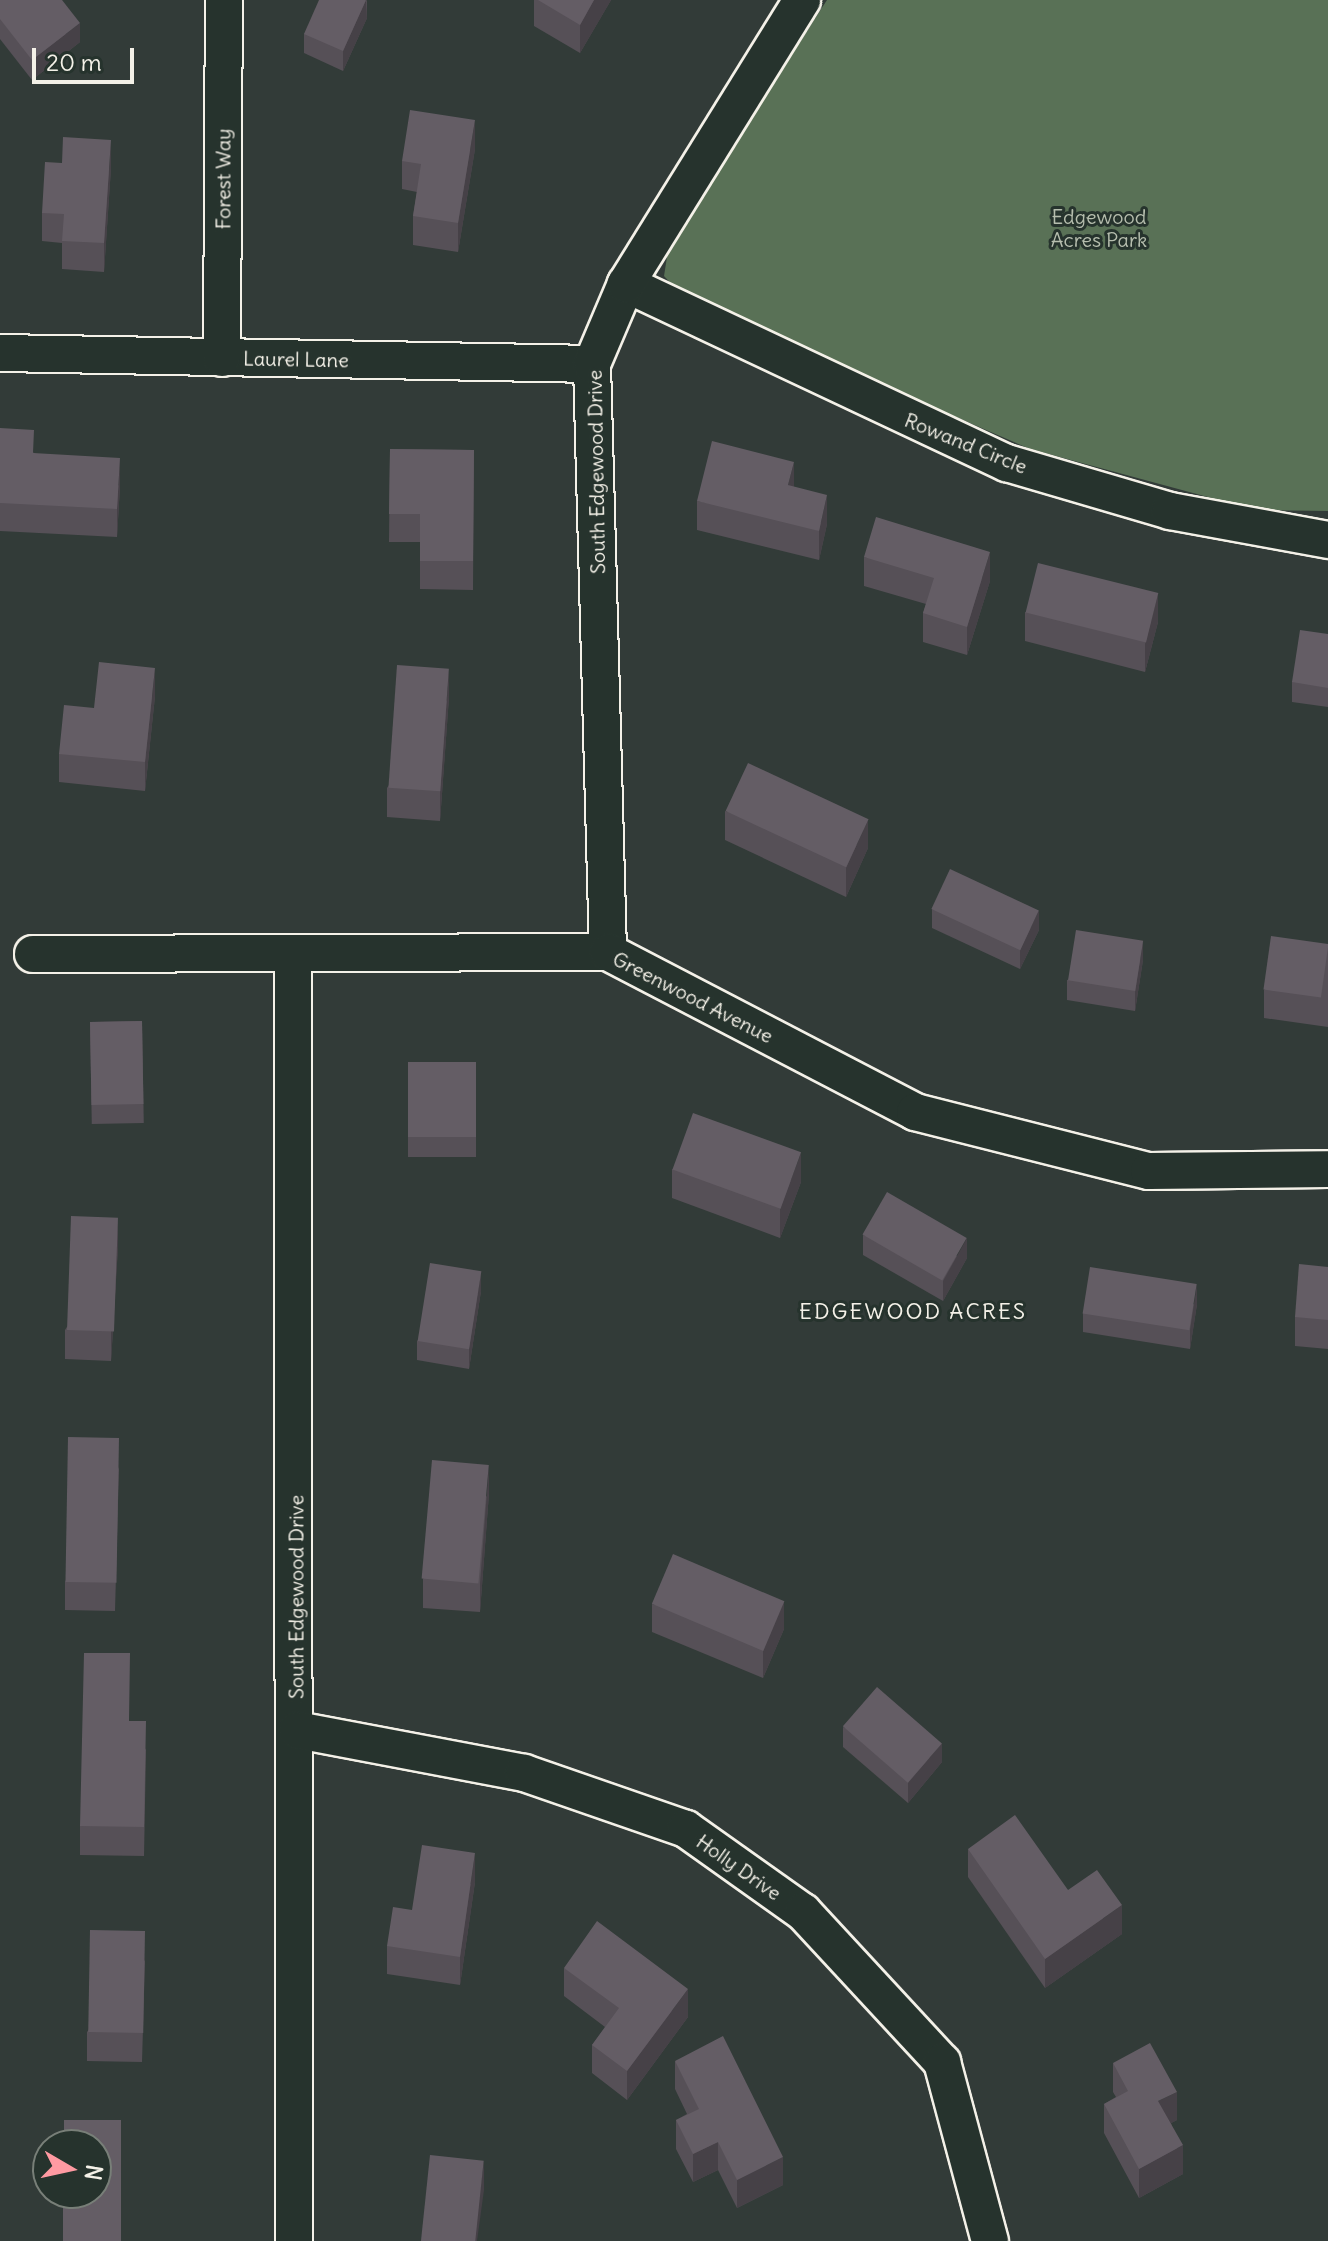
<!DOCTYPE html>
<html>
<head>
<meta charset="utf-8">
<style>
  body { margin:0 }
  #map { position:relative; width:1328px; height:2241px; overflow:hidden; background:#323b38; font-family:Delius,sans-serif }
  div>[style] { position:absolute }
  .green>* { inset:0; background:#597156 }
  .roads { filter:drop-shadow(2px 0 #f4f1e8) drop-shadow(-2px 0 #f4f1e8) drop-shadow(0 2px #f4f1e8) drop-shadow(0 -2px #f4f1e8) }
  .street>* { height:36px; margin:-18px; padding:0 18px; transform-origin:18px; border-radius:18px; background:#26332d }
  .wall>* { inset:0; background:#565057; transform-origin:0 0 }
  .shaded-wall>* { inset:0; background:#464147 }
  .building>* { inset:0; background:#645d65; transform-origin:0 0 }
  span { translate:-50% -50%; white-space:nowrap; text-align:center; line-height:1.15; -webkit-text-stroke:6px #26332d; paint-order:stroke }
  .street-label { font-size:20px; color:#f4f1e8 }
  .park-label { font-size:20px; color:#b6beae }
  .neighbourhood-label { font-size:22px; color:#f4f1e8; letter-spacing:2px }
  .north { position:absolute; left:32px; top:2129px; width:80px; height:80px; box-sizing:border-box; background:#26332d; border:2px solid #787f78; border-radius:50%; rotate:99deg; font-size:22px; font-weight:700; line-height:32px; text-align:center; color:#f4f1e8 }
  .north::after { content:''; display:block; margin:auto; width:28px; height:36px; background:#ff9aa2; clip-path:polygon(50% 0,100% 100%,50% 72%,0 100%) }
  .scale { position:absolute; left:32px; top:48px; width:102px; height:36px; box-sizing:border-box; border:4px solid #f4f1e8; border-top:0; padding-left:10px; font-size:24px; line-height:28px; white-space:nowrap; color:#f4f1e8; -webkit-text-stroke:6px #26332d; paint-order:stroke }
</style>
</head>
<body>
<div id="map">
  <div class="green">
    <div style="clip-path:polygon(827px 0,1328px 0,1328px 511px,1256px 510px,1030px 449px,687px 301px,664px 276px,669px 244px)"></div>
  </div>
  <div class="roads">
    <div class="street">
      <div style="left:626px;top:284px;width:421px;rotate:25.2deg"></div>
      <div style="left:1007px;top:463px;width:170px;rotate:16.4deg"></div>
      <div style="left:1170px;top:511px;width:161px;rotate:10.4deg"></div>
      <div style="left:0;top:353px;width:592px;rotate:1.06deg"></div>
      <div style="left:222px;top:358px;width:358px;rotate:-89.7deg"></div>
      <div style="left:608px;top:952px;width:588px;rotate:-91.56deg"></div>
      <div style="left:592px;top:364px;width:87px;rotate:-67deg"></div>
      <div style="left:626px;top:284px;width:334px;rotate:-58.2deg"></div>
      <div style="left:293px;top:953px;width:1288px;rotate:89.96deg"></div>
      <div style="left:33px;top:954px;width:575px;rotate:-0.2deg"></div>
      <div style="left:608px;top:952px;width:346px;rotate:27.5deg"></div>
      <div style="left:915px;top:1112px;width:241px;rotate:14.2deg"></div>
      <div style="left:1149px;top:1171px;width:179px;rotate:-0.6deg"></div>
      <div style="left:297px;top:1730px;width:231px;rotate:10.7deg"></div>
      <div style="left:524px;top:1773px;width:171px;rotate:19.1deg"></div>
      <div style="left:686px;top:1829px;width:143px;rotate:35.4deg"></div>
      <div style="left:803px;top:1912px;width:205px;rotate:47.2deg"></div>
      <div style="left:942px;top:2062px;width:185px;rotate:75deg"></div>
    </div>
  </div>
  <div class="wall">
    <div style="clip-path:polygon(0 0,80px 42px,32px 80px,0 39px)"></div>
    <div style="clip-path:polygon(367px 0,367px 18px,343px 71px,304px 53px,304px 34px)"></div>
    <div style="clip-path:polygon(534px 0,611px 0,580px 53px,534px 26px)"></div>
    <div style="clip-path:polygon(475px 149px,458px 252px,413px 245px,413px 216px,417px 192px,402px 189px,402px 161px)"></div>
    <div style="clip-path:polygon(111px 168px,104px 272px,62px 269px,62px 243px,42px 241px,42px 213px)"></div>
    <div style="clip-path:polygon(0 428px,34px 453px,120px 486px,117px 537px,0 531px)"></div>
    <div style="clip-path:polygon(390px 449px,474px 450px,473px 590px,420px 589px,420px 542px,389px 542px)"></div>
    <div style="clip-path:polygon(697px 501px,827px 524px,819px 560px,697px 530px)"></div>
    <div style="clip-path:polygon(864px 557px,990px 581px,967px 655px,923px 642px,923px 613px,926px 604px,864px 586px)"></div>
    <div style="clip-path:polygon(1025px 612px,1158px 622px,1145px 672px,1025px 641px)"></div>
    <div style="clip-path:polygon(1328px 634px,1328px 707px,1292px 702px,1292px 682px)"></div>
    <div style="clip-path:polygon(155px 696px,145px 791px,59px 782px,59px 754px,94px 708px)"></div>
    <div style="clip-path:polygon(449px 697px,440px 821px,387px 817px,387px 788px)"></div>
    <div style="clip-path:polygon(725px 811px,868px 848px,846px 897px,725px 840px)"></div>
    <div style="clip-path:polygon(932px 909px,1039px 930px,1020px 969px,932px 928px)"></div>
    <div style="clip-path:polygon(1328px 944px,1328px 1027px,1264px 1018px,1264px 990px)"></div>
    <div style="clip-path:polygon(1143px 960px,1135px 1011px,1067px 1000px,1067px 980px)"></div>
    <div style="left:142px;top:1021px;width:102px;height:52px;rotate:89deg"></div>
    <div style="left:408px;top:1062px;width:68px;height:95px"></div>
    <div style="clip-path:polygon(672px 1169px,801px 1182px,780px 1238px,672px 1198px)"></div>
    <div style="clip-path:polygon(863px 1235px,967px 1258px,943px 1301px,863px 1255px)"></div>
    <div style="clip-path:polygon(118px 1247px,111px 1361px,65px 1359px,65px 1330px)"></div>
    <div style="clip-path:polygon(1328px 1267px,1328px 1349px,1295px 1346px,1295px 1317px)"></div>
    <div style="clip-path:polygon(481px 1291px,469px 1369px,417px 1360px,417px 1341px)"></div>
    <div style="clip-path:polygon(1197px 1304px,1190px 1349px,1083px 1332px,1083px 1313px)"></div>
    <div style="clip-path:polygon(119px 1467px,115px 1611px,65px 1610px,65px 1582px)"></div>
    <div style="clip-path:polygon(489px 1493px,480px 1612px,423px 1608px,423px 1579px)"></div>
    <div style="clip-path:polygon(652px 1604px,784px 1629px,763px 1678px,652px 1632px)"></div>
    <div style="clip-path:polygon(129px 1721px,146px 1750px,144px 1856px,80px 1855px,80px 1826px)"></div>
    <div style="clip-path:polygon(843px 1727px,942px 1762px,908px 1803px,843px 1747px)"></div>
    <div style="clip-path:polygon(968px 1849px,1068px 1890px,1122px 1934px,1045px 1988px,968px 1877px)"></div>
    <div style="clip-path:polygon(475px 1882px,460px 1985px,387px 1974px,387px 1946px,412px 1910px)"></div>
    <div style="clip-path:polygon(145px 1960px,142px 2062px,87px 2061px,87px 2032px)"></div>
    <div style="clip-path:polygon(564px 1968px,688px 2017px,627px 2100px,592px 2073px,592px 2045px,605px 2027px,564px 1996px)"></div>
    <div style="clip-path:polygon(675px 2061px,783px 2185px,737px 2208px,718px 2170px,693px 2182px,676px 2149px,676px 2120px,687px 2114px,675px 2089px)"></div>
    <div style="clip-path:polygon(1113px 2063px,1177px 2120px,1171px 2123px,1183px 2174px,1139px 2198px,1104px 2133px,1104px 2104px,1116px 2097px,1113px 2092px)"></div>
  </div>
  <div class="shaded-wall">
    <div style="clip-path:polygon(366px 0,367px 18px,343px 71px,343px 51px)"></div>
    <div style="clip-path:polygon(594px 0,611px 0,580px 53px,580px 25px)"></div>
    <div style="clip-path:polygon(80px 23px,80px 42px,32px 80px,32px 60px)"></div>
    <div style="clip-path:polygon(475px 120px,475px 149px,458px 252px,458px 223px)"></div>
    <div style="clip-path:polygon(111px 140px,111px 168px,104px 272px,104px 243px)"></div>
    <div style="clip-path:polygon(120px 458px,120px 486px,117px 537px,117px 509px)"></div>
    <div style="clip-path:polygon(794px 462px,794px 490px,788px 485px)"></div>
    <div style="clip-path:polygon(827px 495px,827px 524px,819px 560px,819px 531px)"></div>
    <div style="clip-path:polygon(990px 552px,990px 581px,967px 655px,967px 627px)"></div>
    <div style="clip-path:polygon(1158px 594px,1158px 622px,1145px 672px,1145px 644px)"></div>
    <div style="clip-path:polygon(155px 668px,155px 696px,145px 791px,145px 762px)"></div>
    <div style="clip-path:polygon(449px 669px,449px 697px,440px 821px,440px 792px)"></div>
    <div style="clip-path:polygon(868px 820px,868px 848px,846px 897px,846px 868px)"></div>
    <div style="clip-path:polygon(1039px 910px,1039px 930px,1020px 969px,1020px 950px)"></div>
    <div style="clip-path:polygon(1143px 941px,1143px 960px,1135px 1011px,1135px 992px)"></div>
    <div style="clip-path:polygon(801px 1153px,801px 1182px,780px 1238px,780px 1209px)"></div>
    <div style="clip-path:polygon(118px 1218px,118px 1247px,111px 1361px,111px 1333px)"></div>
    <div style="clip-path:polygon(967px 1238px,967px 1258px,943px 1301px,943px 1281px)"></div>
    <div style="clip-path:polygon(481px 1271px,481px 1291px,469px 1369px,469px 1349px)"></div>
    <div style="clip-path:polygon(1197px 1284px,1197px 1304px,1190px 1349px,1190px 1330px)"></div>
    <div style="clip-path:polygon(489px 1465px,489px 1493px,480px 1612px,480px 1584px)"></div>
    <div style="clip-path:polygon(784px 1601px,784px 1629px,763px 1678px,763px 1650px)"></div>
    <div style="clip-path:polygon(942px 1743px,942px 1762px,908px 1803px,908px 1783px)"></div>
    <div style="clip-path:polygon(475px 1853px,475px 1882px,460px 1985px,460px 1957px)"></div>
    <div style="clip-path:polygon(1122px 1905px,1122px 1934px,1045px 1988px,1045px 1959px)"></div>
    <div style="clip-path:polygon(688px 1989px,688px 2017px,627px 2100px,627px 2071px)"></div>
    <div style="clip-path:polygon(1177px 2092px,1177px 2120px,1158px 2130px,1158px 2101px)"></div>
    <div style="clip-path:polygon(718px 2142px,718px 2170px,693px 2182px,693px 2154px)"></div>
    <div style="clip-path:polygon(1183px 2145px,1183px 2174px,1139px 2198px,1139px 2169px)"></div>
    <div style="clip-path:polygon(783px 2157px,783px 2185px,737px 2208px,737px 2180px)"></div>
    <div style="clip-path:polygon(484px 2161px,484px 2190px,477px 2241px,473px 2241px)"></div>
  </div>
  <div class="building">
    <div style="clip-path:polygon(0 0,62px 0,80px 23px,32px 60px,0 19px)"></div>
    <div style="clip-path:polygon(319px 0,366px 0,343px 51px,304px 34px)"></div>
    <div style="clip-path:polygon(538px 0,594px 0,580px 25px)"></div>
    <div style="clip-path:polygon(410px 110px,475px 120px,458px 223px,413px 216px,421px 164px,402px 161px)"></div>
    <div style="clip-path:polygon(63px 137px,111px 140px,104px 243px,62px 241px,64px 214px,42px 213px,45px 162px,62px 163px)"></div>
    <div style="clip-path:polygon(0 428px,34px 430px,33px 453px,120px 458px,117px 509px,0 503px)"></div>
    <div style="clip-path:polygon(712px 441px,794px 462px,788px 485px,827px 495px,819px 531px,697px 501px)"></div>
    <div style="clip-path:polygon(390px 449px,474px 450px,473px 561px,420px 561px,420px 514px,389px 514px)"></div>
    <div style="clip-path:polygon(876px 517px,990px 552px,967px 627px,923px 613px,934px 578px,864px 557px)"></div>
    <div style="left:1038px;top:563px;width:124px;height:51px;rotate:14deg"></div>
    <div style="clip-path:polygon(1300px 630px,1328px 634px,1328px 688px,1292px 682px)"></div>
    <div style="clip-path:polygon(99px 662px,155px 668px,145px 762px,59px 754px,64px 705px,94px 708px)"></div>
    <div style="left:397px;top:665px;width:52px;height:123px;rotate:4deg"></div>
    <div style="left:748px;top:763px;width:133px;height:53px;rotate:25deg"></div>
    <div style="left:950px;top:869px;width:98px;height:44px;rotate:25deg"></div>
    <div style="left:1076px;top:930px;width:68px;height:51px;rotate:9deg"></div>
    <div style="left:1271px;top:936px;width:58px;height:54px;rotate:8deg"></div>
    <div style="left:142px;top:1021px;width:83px;height:52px;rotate:89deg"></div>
    <div style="left:408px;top:1062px;width:68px;height:75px"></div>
    <div style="left:693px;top:1113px;width:115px;height:60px;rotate:20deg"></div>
    <div style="left:887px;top:1192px;width:92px;height:49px;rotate:30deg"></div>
    <div style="left:71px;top:1216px;width:47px;height:114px;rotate:2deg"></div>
    <div style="left:430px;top:1263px;width:52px;height:79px;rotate:9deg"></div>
    <div style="clip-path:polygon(1299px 1264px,1328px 1267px,1328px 1320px,1295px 1317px)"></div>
    <div style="left:1090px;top:1267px;width:108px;height:47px;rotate:9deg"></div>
    <div style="left:68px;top:1437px;width:51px;height:145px;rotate:1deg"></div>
    <div style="left:432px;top:1460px;width:57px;height:119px;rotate:5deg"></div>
    <div style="left:673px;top:1554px;width:121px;height:54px;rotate:23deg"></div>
    <div style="clip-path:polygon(84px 1653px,130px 1653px,129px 1721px,146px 1721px,144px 1827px,80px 1826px)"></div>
    <div style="left:877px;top:1687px;width:86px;height:52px;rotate:41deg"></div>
    <div style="clip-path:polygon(1015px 1815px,1068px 1890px,1097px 1870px,1122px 1905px,1045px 1959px,968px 1849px)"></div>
    <div style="clip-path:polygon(422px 1845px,475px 1853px,460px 1957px,387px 1946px,393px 1907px,412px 1910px)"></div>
    <div style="clip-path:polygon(597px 1921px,688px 1989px,627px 2071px,592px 2045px,619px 2008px,564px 1968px)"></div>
    <div style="left:90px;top:1930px;width:55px;height:102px;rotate:1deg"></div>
    <div style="clip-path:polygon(723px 2036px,783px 2157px,737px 2180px,718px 2142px,693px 2154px,676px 2120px,699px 2109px,675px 2061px)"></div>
    <div style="clip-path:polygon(1150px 2043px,1177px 2092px,1158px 2101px,1183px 2145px,1139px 2169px,1104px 2104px,1128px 2091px,1113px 2063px)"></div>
    <div style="clip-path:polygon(64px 2120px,121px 2120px,121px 2241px,63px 2241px,63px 2193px,96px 2193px,96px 2145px,64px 2145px)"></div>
    <div style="left:430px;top:2155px;width:54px;height:87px;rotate:6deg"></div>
  </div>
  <div class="street-label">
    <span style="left:223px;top:179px;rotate:-90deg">Forest Way</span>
    <span style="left:296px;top:359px;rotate:1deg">Laurel Lane</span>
    <span style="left:966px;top:443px;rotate:22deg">Rowand Circle</span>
    <span style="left:596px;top:472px;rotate:-91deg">South Edgewood Drive</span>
    <span style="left:693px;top:997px;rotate:27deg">Greenwood Avenue</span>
    <span style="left:296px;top:1597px;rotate:-90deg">South Edgewood Drive</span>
    <span style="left:739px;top:1867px;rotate:35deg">Holly Drive</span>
  </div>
  <div class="park-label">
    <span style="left:1099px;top:228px">Edgewood<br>Acres Park</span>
  </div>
  <div class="neighbourhood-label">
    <span style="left:913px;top:1312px">EDGEWOOD ACRES</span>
  </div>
  <div class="north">N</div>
  <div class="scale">20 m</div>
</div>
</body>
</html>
